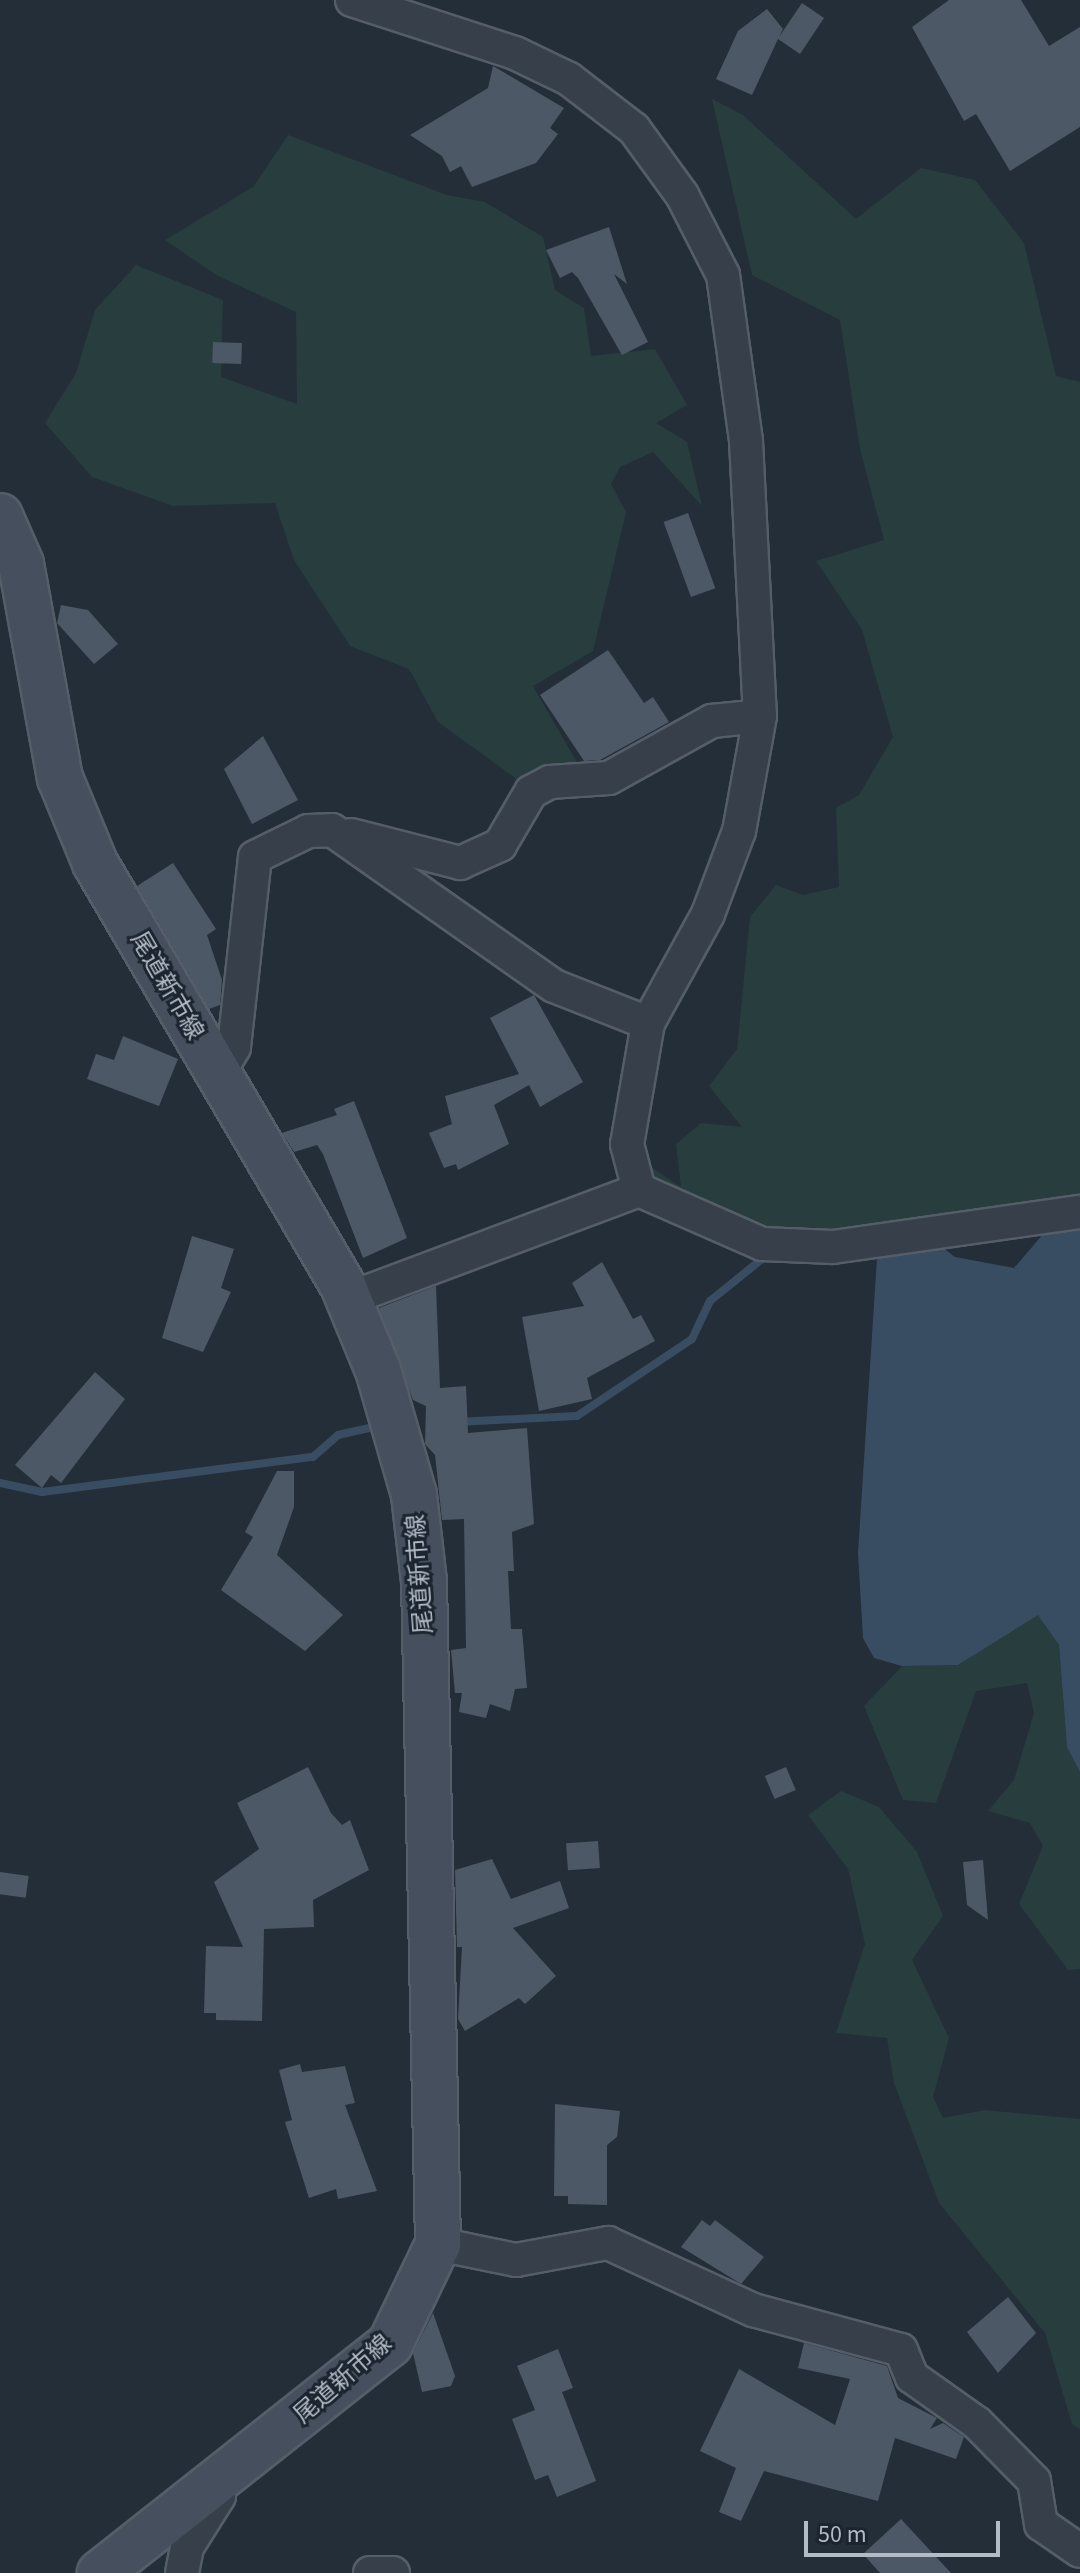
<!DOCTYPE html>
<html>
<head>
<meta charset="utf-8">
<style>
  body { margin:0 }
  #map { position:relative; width:1080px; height:2573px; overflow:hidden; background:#232e39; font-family:"Source Sans 3","Noto Sans JP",sans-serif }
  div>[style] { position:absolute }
  .green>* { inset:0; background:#283d3d }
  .water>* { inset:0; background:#394d62 }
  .stream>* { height:8px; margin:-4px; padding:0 4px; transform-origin:4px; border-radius:4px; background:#394d62 }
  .building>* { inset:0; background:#4c5865; transform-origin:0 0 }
  .roads { filter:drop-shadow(2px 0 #555e68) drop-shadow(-2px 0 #555e68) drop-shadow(0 2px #555e68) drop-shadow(0 -2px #555e68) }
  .street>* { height:32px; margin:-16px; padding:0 16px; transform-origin:16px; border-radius:16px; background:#37404a }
  .secondary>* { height:44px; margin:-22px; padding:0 22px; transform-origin:22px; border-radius:22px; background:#454f5d }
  span { translate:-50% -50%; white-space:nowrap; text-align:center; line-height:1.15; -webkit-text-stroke:6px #1c252f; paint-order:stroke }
  .street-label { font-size:24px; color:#b2bbc6 }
  .scale { position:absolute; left:804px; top:2521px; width:196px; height:36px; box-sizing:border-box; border:4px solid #b2bbc6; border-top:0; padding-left:10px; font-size:24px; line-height:28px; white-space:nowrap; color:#b2bbc6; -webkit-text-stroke:6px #1c252f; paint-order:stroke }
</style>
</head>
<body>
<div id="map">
  <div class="green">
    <div style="clip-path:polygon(712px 99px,743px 115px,856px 219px,921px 168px,975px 180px,1024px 243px,1056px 376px,1080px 382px,1080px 1206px,817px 1241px,649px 1205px,651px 1167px,681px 1187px,676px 1144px,701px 1123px,742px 1127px,709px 1086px,737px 1049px,750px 917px,776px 885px,803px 895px,839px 887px,836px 808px,859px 795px,893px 737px,862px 630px,816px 561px,884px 540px,860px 449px,840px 320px,752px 275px)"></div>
    <div style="clip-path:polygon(288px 135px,447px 195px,485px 202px,543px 237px,555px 290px,584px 308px,591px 356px,655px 349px,687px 405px,656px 423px,687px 442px,702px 506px,653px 452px,620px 467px,611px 484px,626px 512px,593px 651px,533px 686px,582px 771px,535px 771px,518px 780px,438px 722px,409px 669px,350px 646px,294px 560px,275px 503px,173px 506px,92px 477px,45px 423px,76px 373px,95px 310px,136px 265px,223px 300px,221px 377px,297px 404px,296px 312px,218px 276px,165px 240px,253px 187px)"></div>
    <div style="clip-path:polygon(1038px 1614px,1059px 1645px,1067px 1746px,1080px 1772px,1080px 1969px,1068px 1970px,1019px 1904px,1043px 1846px,1030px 1823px,988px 1811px,1014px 1780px,1034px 1713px,1027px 1683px,976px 1691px,936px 1803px,903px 1800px,864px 1706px,902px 1666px,958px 1665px)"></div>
    <div style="clip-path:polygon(841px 1791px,879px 1807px,917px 1852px,943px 1916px,912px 1960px,949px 2038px,933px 2097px,943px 2118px,985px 2110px,1080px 2119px,1080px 2429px,1072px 2424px,1045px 2333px,939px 2203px,894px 2083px,887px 2038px,836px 2033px,865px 1944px,848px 1869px,808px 1815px)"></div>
  </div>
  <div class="water">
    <div style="clip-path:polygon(1080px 1226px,1080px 1772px,1067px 1747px,1059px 1645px,1038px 1615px,958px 1665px,902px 1666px,874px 1658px,863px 1638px,858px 1553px,877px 1258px,927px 1236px,955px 1257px,1014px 1268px,1044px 1233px)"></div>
  </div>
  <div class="stream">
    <div style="left:457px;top:1422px;width:120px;rotate:-2.9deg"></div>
    <div style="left:577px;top:1416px;width:138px;rotate:-33.8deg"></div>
    <div style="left:692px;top:1339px;width:42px;rotate:-64.7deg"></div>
    <div style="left:710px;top:1301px;width:73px;rotate:-38.9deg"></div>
    <div style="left:0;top:1483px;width:43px;rotate:12.1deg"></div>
    <div style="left:42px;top:1492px;width:273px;rotate:-7.4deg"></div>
    <div style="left:313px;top:1457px;width:33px;rotate:-41deg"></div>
    <div style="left:338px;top:1435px;width:45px;rotate:-12.8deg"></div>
  </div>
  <div class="building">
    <div style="clip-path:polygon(949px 0,1021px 0,1049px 46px,1080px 27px,1080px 127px,1010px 171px,976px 114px,964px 121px,912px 27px)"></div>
    <div style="clip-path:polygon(802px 3px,824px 18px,800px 54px,778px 39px,752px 95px,716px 79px,738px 31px,767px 9px,783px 29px,779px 37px)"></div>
    <div style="clip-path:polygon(493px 66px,564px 108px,550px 128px,558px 134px,536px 163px,472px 187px,461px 166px,450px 172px,442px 156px,410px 135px,488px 88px)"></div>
    <div style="clip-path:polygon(609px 227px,627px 284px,614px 274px,648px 342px,622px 355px,578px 278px,572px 272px,560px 278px,546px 250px)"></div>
    <div style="left:213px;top:342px;width:29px;height:21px;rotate:2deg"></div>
    <div style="left:688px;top:513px;width:80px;height:26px;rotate:70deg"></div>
    <div style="clip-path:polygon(61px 605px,88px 610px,118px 644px,94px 664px,57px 623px)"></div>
    <div style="clip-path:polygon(608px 650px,644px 703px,653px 697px,669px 722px,600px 760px,584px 761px,540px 695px)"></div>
    <div style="clip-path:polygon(263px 736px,298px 800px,252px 824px,224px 769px)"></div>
    <div style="clip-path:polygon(173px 863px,216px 929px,207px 935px,222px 980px,220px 1005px,209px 1009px,137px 886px)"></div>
    <div style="clip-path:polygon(534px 995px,583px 1082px,540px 1107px,529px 1085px,494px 1105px,509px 1144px,458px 1170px,456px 1164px,444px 1168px,429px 1133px,452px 1124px,445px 1096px,519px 1074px,490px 1018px)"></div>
    <div style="clip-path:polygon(123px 1036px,178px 1059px,159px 1106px,87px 1079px,96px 1054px,114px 1060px)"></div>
    <div style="clip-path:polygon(354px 1101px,407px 1238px,363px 1258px,323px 1154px,317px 1145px,294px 1152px,282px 1133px,337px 1115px,334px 1109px)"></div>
    <div style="clip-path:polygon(192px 1236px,234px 1249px,221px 1288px,231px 1292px,203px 1352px,162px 1338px)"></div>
    <div style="clip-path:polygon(602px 1262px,633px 1319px,641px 1315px,655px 1341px,587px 1378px,592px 1399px,539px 1411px,522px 1317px,584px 1306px,572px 1283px)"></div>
    <div style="clip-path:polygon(436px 1286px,440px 1388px,466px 1386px,468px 1433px,527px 1428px,534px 1524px,512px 1532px,514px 1571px,508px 1571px,511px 1629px,522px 1629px,527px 1688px,515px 1689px,510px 1711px,490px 1704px,486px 1718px,459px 1712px,462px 1693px,455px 1693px,451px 1650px,466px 1648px,464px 1519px,442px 1520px,435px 1455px,425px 1444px,426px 1406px,413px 1400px,379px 1308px)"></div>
    <div style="clip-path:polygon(95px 1372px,125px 1399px,61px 1483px,51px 1475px,42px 1488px,15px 1465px)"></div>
    <div style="clip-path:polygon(277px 1471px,294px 1471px,294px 1507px,277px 1555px,343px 1615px,305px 1651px,221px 1590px,253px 1537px,245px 1532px)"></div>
    <div style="clip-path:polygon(308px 1767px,331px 1813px,342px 1825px,350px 1820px,369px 1870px,313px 1900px,314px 1927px,264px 1929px,262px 2021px,216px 2020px,216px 2013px,204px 2013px,206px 1946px,243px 1947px,214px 1882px,259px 1849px,237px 1803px)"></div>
    <div style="left:786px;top:1767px;width:25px;height:23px;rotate:67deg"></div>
    <div style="left:598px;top:1841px;width:27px;height:32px;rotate:86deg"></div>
    <div style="clip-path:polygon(492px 1859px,511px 1899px,560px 1881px,569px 1908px,513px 1928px,556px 1976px,525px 2004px,519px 1998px,465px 2031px,458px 2019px,462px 1947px,457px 1947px,455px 1870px)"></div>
    <div style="clip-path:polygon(983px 1860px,988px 1920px,967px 1905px,963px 1862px)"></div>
    <div style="left:0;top:1872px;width:29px;height:22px;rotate:8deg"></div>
    <div style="clip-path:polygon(300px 2064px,302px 2072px,345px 2066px,355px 2103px,345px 2105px,377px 2191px,338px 2199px,336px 2189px,309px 2198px,285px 2122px,292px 2120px,279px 2070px)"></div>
    <div style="clip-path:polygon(555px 2104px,620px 2111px,617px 2137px,607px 2145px,607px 2205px,568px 2204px,568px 2196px,554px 2196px)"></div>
    <div style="clip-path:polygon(702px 2220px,710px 2226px,715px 2220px,764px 2257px,741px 2284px,681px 2247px)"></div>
    <div style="clip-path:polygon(1008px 2297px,1036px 2333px,998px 2373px,967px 2332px)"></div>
    <div style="clip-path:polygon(433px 2313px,455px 2376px,451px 2386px,422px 2392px,413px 2353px)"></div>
    <div style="clip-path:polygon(804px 2343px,887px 2366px,898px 2398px,937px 2418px,930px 2429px,943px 2423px,964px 2437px,956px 2459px,895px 2438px,878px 2501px,764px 2471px,741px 2521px,719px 2512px,736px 2468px,700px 2451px,739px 2369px,835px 2425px,850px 2379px,798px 2368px)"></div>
    <div style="clip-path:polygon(558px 2349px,573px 2388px,562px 2392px,596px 2481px,557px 2497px,548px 2475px,535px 2480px,512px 2419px,535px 2410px,517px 2366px)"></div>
    <div style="clip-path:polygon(901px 2519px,951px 2573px,880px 2573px,863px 2554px)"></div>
  </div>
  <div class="roads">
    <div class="street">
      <div style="left:352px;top:0;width:171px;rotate:18deg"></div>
      <div style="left:515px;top:53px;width:60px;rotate:25.7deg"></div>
      <div style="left:569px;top:79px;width:82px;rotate:37.6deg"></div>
      <div style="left:634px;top:129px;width:82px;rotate:54deg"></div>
      <div style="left:682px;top:195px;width:90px;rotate:62.9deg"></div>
      <div style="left:723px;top:275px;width:168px;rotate:82.1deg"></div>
      <div style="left:746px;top:441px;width:275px;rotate:87.1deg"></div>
      <div style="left:760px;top:716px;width:117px;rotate:100.3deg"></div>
      <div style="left:739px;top:831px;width:89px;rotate:110.5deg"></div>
      <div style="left:708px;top:914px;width:124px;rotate:118.8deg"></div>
      <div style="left:648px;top:1023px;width:123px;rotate:99.8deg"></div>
      <div style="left:627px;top:1144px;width:48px;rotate:75.4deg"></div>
      <div style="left:351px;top:835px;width:113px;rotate:14.4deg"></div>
      <div style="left:460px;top:863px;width:44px;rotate:-24.2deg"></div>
      <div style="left:500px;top:845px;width:61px;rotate:-59.7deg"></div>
      <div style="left:531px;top:792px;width:21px;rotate:-28deg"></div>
      <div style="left:550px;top:782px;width:59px;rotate:-3.9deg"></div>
      <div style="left:609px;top:778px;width:118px;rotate:-29deg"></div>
      <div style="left:712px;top:721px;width:48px;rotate:-5.9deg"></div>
      <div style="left:218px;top:1074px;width:31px;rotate:-59deg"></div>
      <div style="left:234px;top:1047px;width:191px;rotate:-83.7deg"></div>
      <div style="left:255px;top:857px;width:59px;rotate:-26.1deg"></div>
      <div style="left:308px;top:831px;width:24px;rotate:-2deg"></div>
      <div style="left:332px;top:830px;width:271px;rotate:35.1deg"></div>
      <div style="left:554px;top:986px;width:101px;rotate:21.5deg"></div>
      <div style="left:348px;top:1299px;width:311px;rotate:-20.5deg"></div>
      <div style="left:639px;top:1190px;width:134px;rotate:23.7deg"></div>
      <div style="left:762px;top:1244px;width:71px;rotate:2.4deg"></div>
      <div style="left:833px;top:1247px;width:249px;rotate:-8.1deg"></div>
      <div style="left:438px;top:2244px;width:80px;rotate:11.6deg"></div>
      <div style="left:516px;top:2260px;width:94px;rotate:-10.5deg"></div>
      <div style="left:608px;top:2243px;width:160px;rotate:24.8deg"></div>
      <div style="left:753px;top:2310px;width:153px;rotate:15.1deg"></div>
      <div style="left:901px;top:2350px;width:29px;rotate:68deg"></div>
      <div style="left:912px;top:2377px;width:80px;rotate:35.3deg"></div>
      <div style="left:977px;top:2423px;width:81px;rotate:45.5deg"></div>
      <div style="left:1034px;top:2481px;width:44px;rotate:80.8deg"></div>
      <div style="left:1041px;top:2524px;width:47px;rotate:34.7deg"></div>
      <div style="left:182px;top:2573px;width:26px;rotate:-79deg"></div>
      <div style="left:187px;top:2547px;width:60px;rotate:-57.9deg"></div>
      <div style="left:219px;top:2496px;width:18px;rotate:-87deg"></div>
      <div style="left:370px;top:2573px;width:23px"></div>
    </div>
    <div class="secondary">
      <div style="left:0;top:516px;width:52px;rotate:66.4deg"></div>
      <div style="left:21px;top:564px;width:218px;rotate:79.7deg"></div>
      <div style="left:60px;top:778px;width:92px;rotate:67.6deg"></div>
      <div style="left:95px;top:863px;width:493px;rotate:59.6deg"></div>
      <div style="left:344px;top:1288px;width:89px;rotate:67.5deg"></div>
      <div style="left:378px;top:1370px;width:130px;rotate:73.9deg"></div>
      <div style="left:414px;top:1495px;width:87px;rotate:83.4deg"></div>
      <div style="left:424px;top:1581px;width:663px;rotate:88.79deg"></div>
      <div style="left:438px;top:2244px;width:111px;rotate:115.6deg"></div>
      <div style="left:390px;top:2344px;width:370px;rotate:141.7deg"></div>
    </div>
  </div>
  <div class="street-label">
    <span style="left:167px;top:986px;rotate:60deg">尾道新市線</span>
    <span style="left:420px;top:1574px;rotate:-94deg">尾道新市線</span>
    <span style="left:343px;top:2379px;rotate:-41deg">尾道新市線</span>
  </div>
  <div class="scale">50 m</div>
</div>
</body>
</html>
